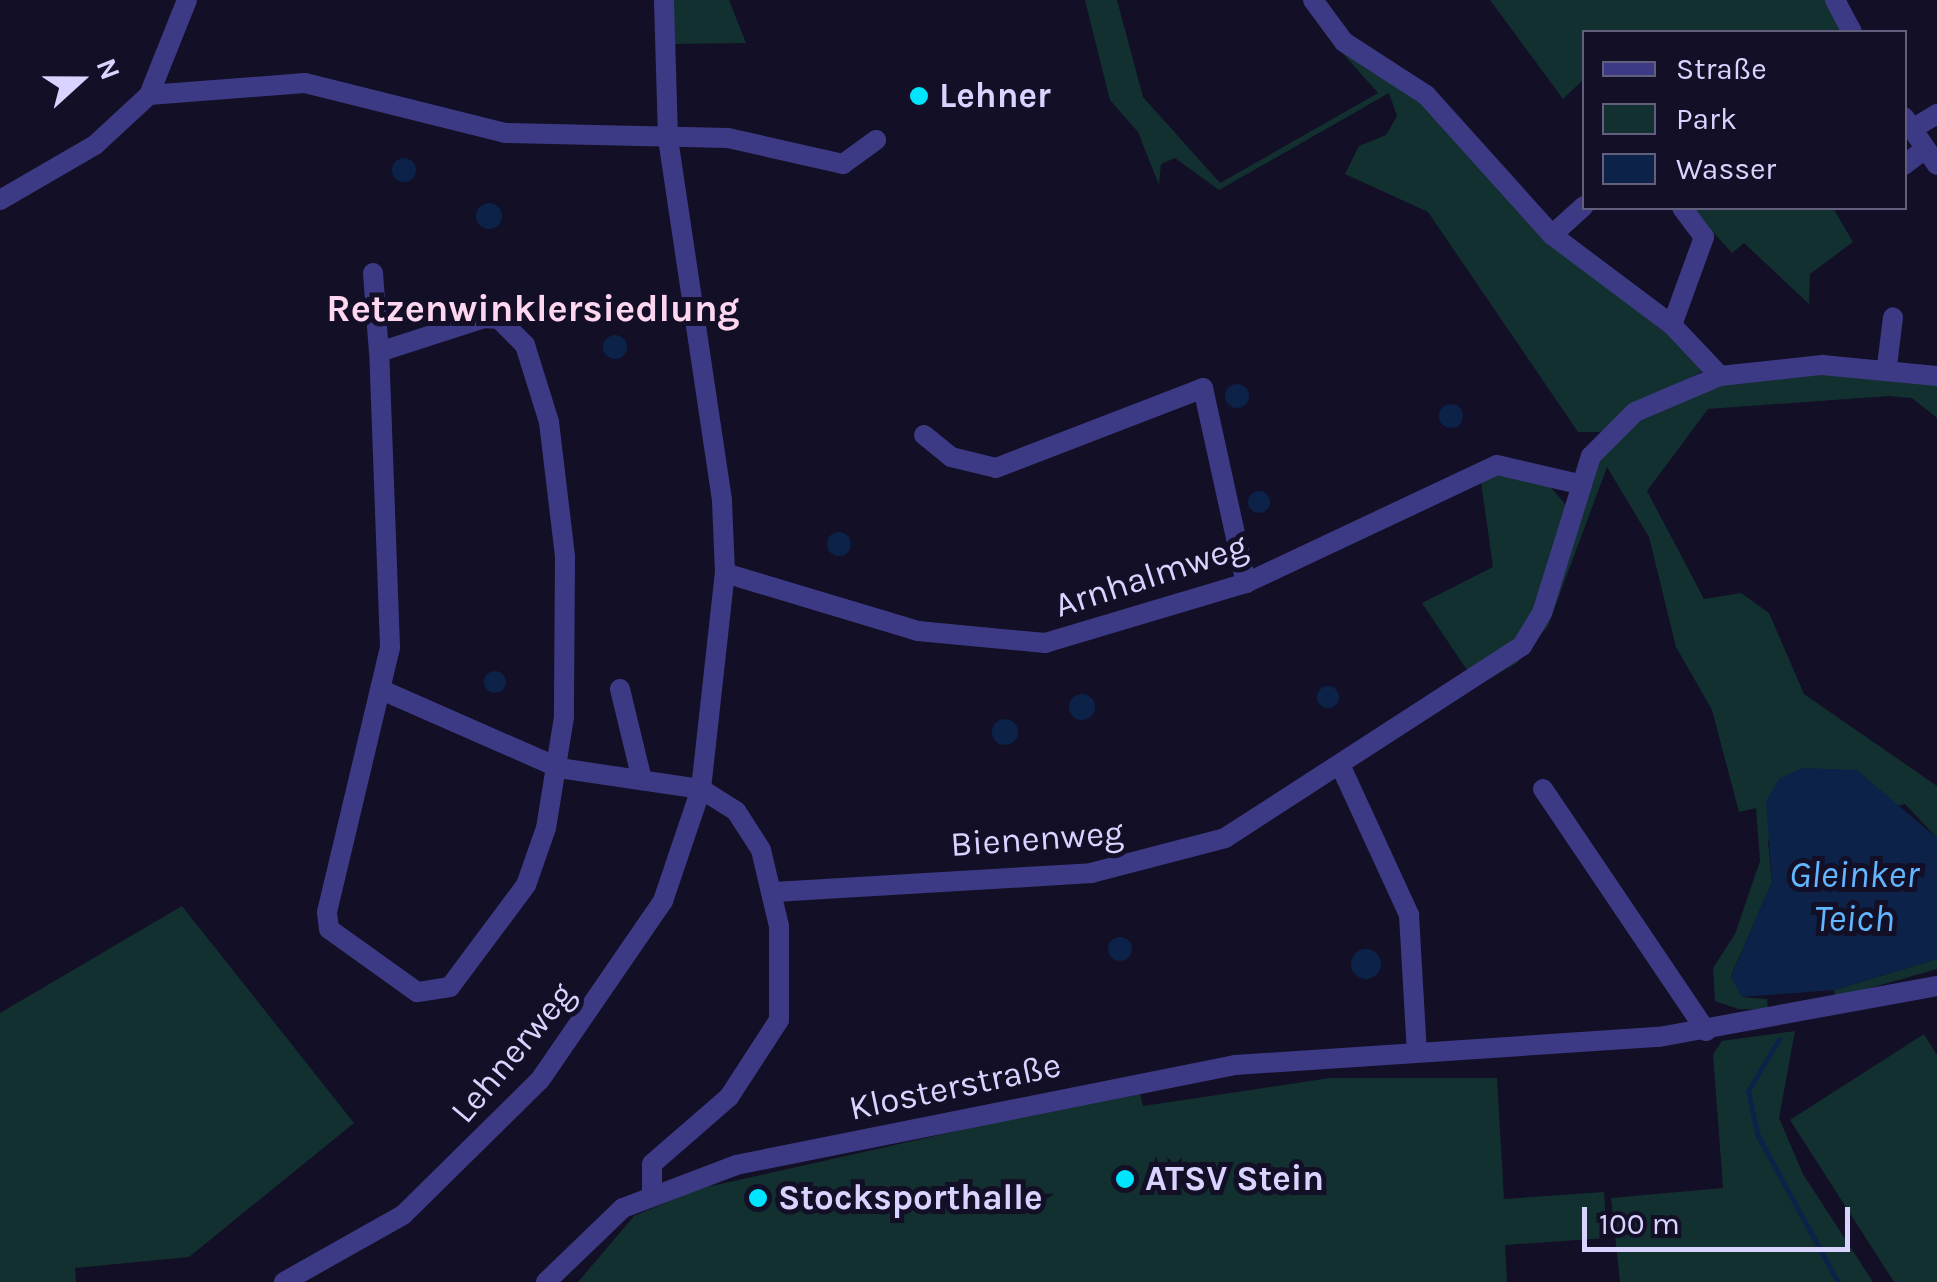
<!DOCTYPE html>
<html>
<head>
<meta charset="utf-8">
<style>
  body { margin:0 }
  #map { position:relative; width:1937px; height:1282px; overflow:hidden; background:#130f26; font-family:Karla,sans-serif }
  div>[style] { position:absolute }
  .green>* { inset:0; background:#12302f }
  .water>* { inset:0; background:#0c2248 }
  .round { border-radius:50% }
  .stream>* { height:5px; margin:-2.5px; padding:0 2.5px; transform-origin:2.5px; border-radius:2.5px; background:#0c2248 }
  .minor>* { height:20px; margin:-10px; padding:0 10px; transform-origin:10px; border-radius:10px; background:#3d3a85 }
  .dots>* { width:28px; height:28px; translate:-50% -50%; box-sizing:border-box; border:5px solid #130f26; border-radius:50% }
  span { translate:-50% -50%; white-space:nowrap; text-align:center; line-height:1.15; -webkit-text-stroke:10px #130f26; paint-order:stroke }
  .poi-label { font-size:35px; color:#d9d4ff; font-weight:700 }
  .left { translate:0 -50%; text-align:left }
  .street-label { font-size:35px; color:#d9d4ff }
  .neighbourhood-label { font-size:38px; color:#ffd6f0; font-weight:700 }
  .water-label { font-size:38px; color:#62b6ff; font-style:italic }
  .legend { position:absolute; left:1582px; top:30px; width:325px; height:180px; box-sizing:border-box; background:#130f26; border:2px solid #625e7d; margin:0; padding:12px 18px; list-style:none; font-size:30px; color:#d9d4ff }
  .legend li { display:flex; align-items:center; gap:20px; height:50px }
  .legend b { width:50px; border:2px solid #625e7d }
  .north { position:absolute; left:30px; top:30px; width:100px; height:100px; -webkit-text-stroke:8px #130f26; paint-order:stroke; rotate:69deg; font-size:28px; font-weight:700; line-height:40px; text-align:center; color:#d9d4ff }
  .north::after { content:''; display:block; margin:auto; width:35px; height:45px; background:#d9d4ff; clip-path:polygon(50% 0,100% 100%,50% 72%,0 100%) }
  .scale { position:absolute; left:1582px; top:1207px; width:268px; height:45px; box-sizing:border-box; border:5px solid #d9d4ff; border-top:0; padding-left:12px; font-size:30px; line-height:35px; white-space:nowrap; color:#d9d4ff; -webkit-text-stroke:8px #130f26; paint-order:stroke }
</style>
</head>
<body>
<div id="map">
  <div class="green">
    <div style="clip-path:polygon(673px 0,729px 0,746px 43px,673px 44px)"></div>
    <div style="clip-path:polygon(1085px 0,1117px 0,1143px 97px,1220px 183px,1378px 93px,1338px 48px,1411px 88px,1536px 231px,1705px 364px,1701px 372px,1600px 432px,1578px 432px,1428px 212px,1345px 174px,1359px 146px,1386px 135px,1397px 116px,1389px 93px,1219px 190px,1175px 158px,1161px 164px,1159px 185px,1138px 132px,1110px 100px)"></div>
    <div style="clip-path:polygon(1490px 0,1828px 0,1846px 32px,1584px 32px,1584px 79px,1563px 99px)"></div>
    <div style="clip-path:polygon(1691px 208px,1833px 208px,1853px 242px,1810px 274px,1809px 304px,1744px 243px,1732px 253px)"></div>
    <div style="clip-path:polygon(1827px 372px,1937px 384px,1937px 418px,1912px 398px,1889px 396px,1708px 409px,1647px 491px,1704px 599px,1741px 593px,1769px 613px,1804px 694px,1937px 786px,1937px 838px,1905px 804px,1768px 841px,1772px 882px,1731px 976px,1742px 997px,1767px 999px,1768px 1010px,1738px 1009px,1715px 1001px,1713px 968px,1735px 934px,1760px 861px,1756px 808px,1739px 812px,1712px 710px,1676px 647px,1649px 537px,1607px 467px,1548px 626px,1517px 663px,1478px 685px,1520px 655px,1593px 466px,1643px 415px,1706px 386px)"></div>
    <div style="clip-path:polygon(1505px 471px,1547px 483px,1566px 505px,1527px 630px,1469px 673px,1422px 603px,1493px 567px,1481px 482px)"></div>
    <div style="clip-path:polygon(182px 906px,354px 1123px,189px 1257px,75px 1268px,76px 1282px,0 1282px,0 1013px)"></div>
    <div style="clip-path:polygon(1937px 959px,1937px 969px,1835px 998px,1834px 990px)"></div>
    <div style="clip-path:polygon(1795px 1031px,1779px 1118px,1803px 1174px,1873px 1282px,1620px 1282px,1611px 1198px,1723px 1188px,1713px 1054px,1722px 1041px)"></div>
    <div style="clip-path:polygon(1924px 1034px,1937px 1055px,1937px 1282px,1894px 1282px,1790px 1120px)"></div>
    <div style="clip-path:polygon(1330px 1078px,1497px 1078px,1504px 1199px,1604px 1192px,1607px 1238px,1505px 1245px,1507px 1282px,578px 1282px,634px 1216px,698px 1189px,1139px 1090px,1143px 1106px)"></div>
  </div>
  <div class="water">
    <div class="round" style="left:392px;top:158px;width:24px;height:24px"></div>
    <div class="round" style="left:476px;top:203px;width:26px;height:26px"></div>
    <div class="round" style="left:603px;top:335px;width:24px;height:24px"></div>
    <div class="round" style="left:1225px;top:384px;width:24px;height:24px"></div>
    <div class="round" style="left:1439px;top:404px;width:24px;height:24px"></div>
    <div class="round" style="left:1248px;top:491px;width:22px;height:22px"></div>
    <div class="round" style="left:827px;top:532px;width:24px;height:24px"></div>
    <div class="round" style="left:484px;top:671px;width:22px;height:22px"></div>
    <div class="round" style="left:1317px;top:686px;width:22px;height:22px"></div>
    <div class="round" style="left:1069px;top:694px;width:26px;height:26px"></div>
    <div class="round" style="left:992px;top:719px;width:26px;height:26px"></div>
    <div style="clip-path:polygon(1802px 768px,1857px 770px,1937px 838px,1937px 959px,1834px 990px,1742px 997px,1731px 977px,1772px 882px,1766px 801px,1779px 779px)"></div>
    <div class="round" style="left:1108px;top:937px;width:24px;height:24px"></div>
    <div class="round" style="left:1351px;top:949px;width:30px;height:30px"></div>
  </div>
  <div class="stream">
    <div style="left:1779px;top:1039px;width:61px;rotate:120.8deg"></div>
    <div style="left:1748px;top:1091px;width:46px;rotate:77.5deg"></div>
    <div style="left:1758px;top:1136px;width:166px;rotate:61.3deg"></div>
  </div>
  <div class="minor">
    <div style="left:1313px;top:0;width:52px;rotate:53.6deg"></div>
    <div style="left:1344px;top:42px;width:98px;rotate:32.9deg"></div>
    <div style="left:1426px;top:95px;width:188px;rotate:48deg"></div>
    <div style="left:1552px;top:235px;width:150px;rotate:36.9deg"></div>
    <div style="left:1672px;top:325px;width:70px;rotate:46.7deg"></div>
    <div style="left:1835px;top:0;width:36px;rotate:62deg"></div>
    <div style="left:149px;top:95px;width:156px;rotate:-4.4deg"></div>
    <div style="left:305px;top:83px;width:206px;rotate:14deg"></div>
    <div style="left:505px;top:133px;width:223px;rotate:1.3deg"></div>
    <div style="left:728px;top:138px;width:118px;rotate:12.7deg"></div>
    <div style="left:843px;top:164px;width:41px;rotate:-36deg"></div>
    <div style="left:1904px;top:117px;width:58px;rotate:55.5deg"></div>
    <div style="left:1912px;top:129px;width:29px;rotate:-31deg"></div>
    <div style="left:1904px;top:165px;width:26px;rotate:-37deg"></div>
    <div style="left:0;top:200px;width:110px;rotate:-30.1deg"></div>
    <div style="left:95px;top:145px;width:74px;rotate:-42.8deg"></div>
    <div style="left:149px;top:95px;width:102px;rotate:-68.2deg"></div>
    <div style="left:1552px;top:235px;width:43px;rotate:-42.2deg"></div>
    <div style="left:373px;top:273px;width:79px;rotate:85.7deg"></div>
    <div style="left:484px;top:318px;width:15px;rotate:4deg"></div>
    <div style="left:499px;top:319px;width:37px;rotate:45deg"></div>
    <div style="left:525px;top:345px;width:81px;rotate:72.7deg"></div>
    <div style="left:549px;top:422px;width:136px;rotate:83.2deg"></div>
    <div style="left:565px;top:557px;width:160px;rotate:90.4deg"></div>
    <div style="left:564px;top:717px;width:112px;rotate:99.2deg"></div>
    <div style="left:546px;top:828px;width:60px;rotate:109.3deg"></div>
    <div style="left:526px;top:885px;width:127px;rotate:126.7deg"></div>
    <div style="left:450px;top:987px;width:33px;rotate:171deg"></div>
    <div style="left:417px;top:992px;width:108px;rotate:-144.4deg"></div>
    <div style="left:329px;top:929px;width:17px;rotate:-97deg"></div>
    <div style="left:327px;top:912px;width:272px;rotate:-76.6deg"></div>
    <div style="left:390px;top:647px;width:295px;rotate:-92.1deg"></div>
    <div style="left:379px;top:352px;width:110px;rotate:-17.9deg"></div>
    <div style="left:1672px;top:325px;width:94px;rotate:-70deg"></div>
    <div style="left:1704px;top:237px;width:36px;rotate:-127deg"></div>
    <div style="left:1887px;top:366px;width:49px;rotate:-83deg"></div>
    <div style="left:924px;top:435px;width:35px;rotate:39deg"></div>
    <div style="left:951px;top:457px;width:46px;rotate:13.7deg"></div>
    <div style="left:996px;top:468px;width:222px;rotate:-21.1deg"></div>
    <div style="left:1203px;top:388px;width:200px;rotate:77.6deg"></div>
    <div style="left:725px;top:573px;width:202px;rotate:16.7deg"></div>
    <div style="left:918px;top:631px;width:128px;rotate:5.4deg"></div>
    <div style="left:1045px;top:643px;width:210px;rotate:-16.6deg"></div>
    <div style="left:1246px;top:583px;width:277px;rotate:-25.2deg"></div>
    <div style="left:1497px;top:465px;width:84px;rotate:13deg"></div>
    <div style="left:620px;top:689px;width:94px;rotate:76.4deg"></div>
    <div style="left:384px;top:691px;width:191px;rotate:23.7deg"></div>
    <div style="left:559px;top:768px;width:144px;rotate:8.4deg"></div>
    <div style="left:701px;top:789px;width:41px;rotate:32.2deg"></div>
    <div style="left:736px;top:811px;width:46px;rotate:57.3deg"></div>
    <div style="left:761px;top:850px;width:78px;rotate:76.7deg"></div>
    <div style="left:779px;top:926px;width:94px;rotate:90deg"></div>
    <div style="left:779px;top:1020px;width:92px;rotate:123deg"></div>
    <div style="left:729px;top:1097px;width:102px;rotate:139deg"></div>
    <div style="left:652px;top:1164px;width:27px;rotate:90deg"></div>
    <div style="left:1342px;top:769px;width:161px;rotate:65.3deg"></div>
    <div style="left:1409px;top:915px;width:137px;rotate:86.7deg"></div>
    <div style="left:1543px;top:789px;width:292px;rotate:56deg"></div>
    <div style="left:774px;top:892px;width:318px;rotate:-3.4deg"></div>
    <div style="left:1091px;top:873px;width:138px;rotate:-14.6deg"></div>
    <div style="left:1225px;top:838px;width:354px;rotate:-32.9deg"></div>
    <div style="left:1522px;top:646px;width:39px;rotate:-59deg"></div>
    <div style="left:1542px;top:613px;width:164px;rotate:-72.7deg"></div>
    <div style="left:1591px;top:456px;width:62px;rotate:-45deg"></div>
    <div style="left:1635px;top:412px;width:92px;rotate:-23deg"></div>
    <div style="left:1720px;top:376px;width:103px;rotate:-6.2deg"></div>
    <div style="left:1822px;top:365px;width:116px;rotate:5.5deg"></div>
    <div style="left:284px;top:1282px;width:137px;rotate:-29.4deg"></div>
    <div style="left:403px;top:1215px;width:192px;rotate:-44.6deg"></div>
    <div style="left:540px;top:1080px;width:217px;rotate:-55.5deg"></div>
    <div style="left:663px;top:901px;width:118px;rotate:-71.3deg"></div>
    <div style="left:701px;top:789px;width:217px;rotate:-83.7deg"></div>
    <div style="left:725px;top:573px;width:73px;rotate:-92.4deg"></div>
    <div style="left:722px;top:500px;width:367px;rotate:-98.5deg"></div>
    <div style="left:668px;top:137px;width:137px;rotate:-91.7deg"></div>
    <div style="left:546px;top:1282px;width:107px;rotate:-43.9deg"></div>
    <div style="left:623px;top:1208px;width:121px;rotate:-20.8deg"></div>
    <div style="left:736px;top:1165px;width:509px;rotate:-11.33deg"></div>
    <div style="left:1235px;top:1065px;width:425px;rotate:-3.8deg"></div>
    <div style="left:1659px;top:1037px;width:283px;rotate:-10.4deg"></div>
  </div>
  <div class="dots">
    <div style="left:919px;top:96px;background:#00e5ff"></div>
    <div style="left:1125px;top:1179px;background:#00e5ff"></div>
    <div style="left:758px;top:1198px;background:#00e5ff"></div>
  </div>
  <div class="poi-label">
    <span class="left" style="left:939px;top:96px">Lehner</span>
    <span class="left" style="left:1145px;top:1179px">ATSV Stein</span>
    <span class="left" style="left:778px;top:1198px">Stocksporthalle</span>
  </div>
  <div class="street-label">
    <span style="left:1151px;top:576px;rotate:-18deg">Arnhalmweg</span>
    <span style="left:1037px;top:839px;rotate:-4deg">Bienenweg</span>
    <span style="left:513px;top:1053px;rotate:-50deg">Lehnerweg</span>
    <span style="left:955px;top:1087px;rotate:-12deg">Klosterstraße</span>
  </div>
  <div class="neighbourhood-label">
    <span style="left:533px;top:309px">Retzenwinklersiedlung</span>
  </div>
  <div class="water-label">
    <span style="left:1854px;top:897px">Gleinker<br>Teich</span>
  </div>
  <ul class="legend">
  <li><b style="height:12px;background:#3d3a85"></b>Straße</li>
  <li><b style="height:28px;background:#12302f"></b>Park</li>
  <li><b style="height:28px;background:#0c2248"></b>Wasser</li>
  </ul>
  <div class="north">N</div>
  <div class="scale">100 m</div>
</div>
</body>
</html>
